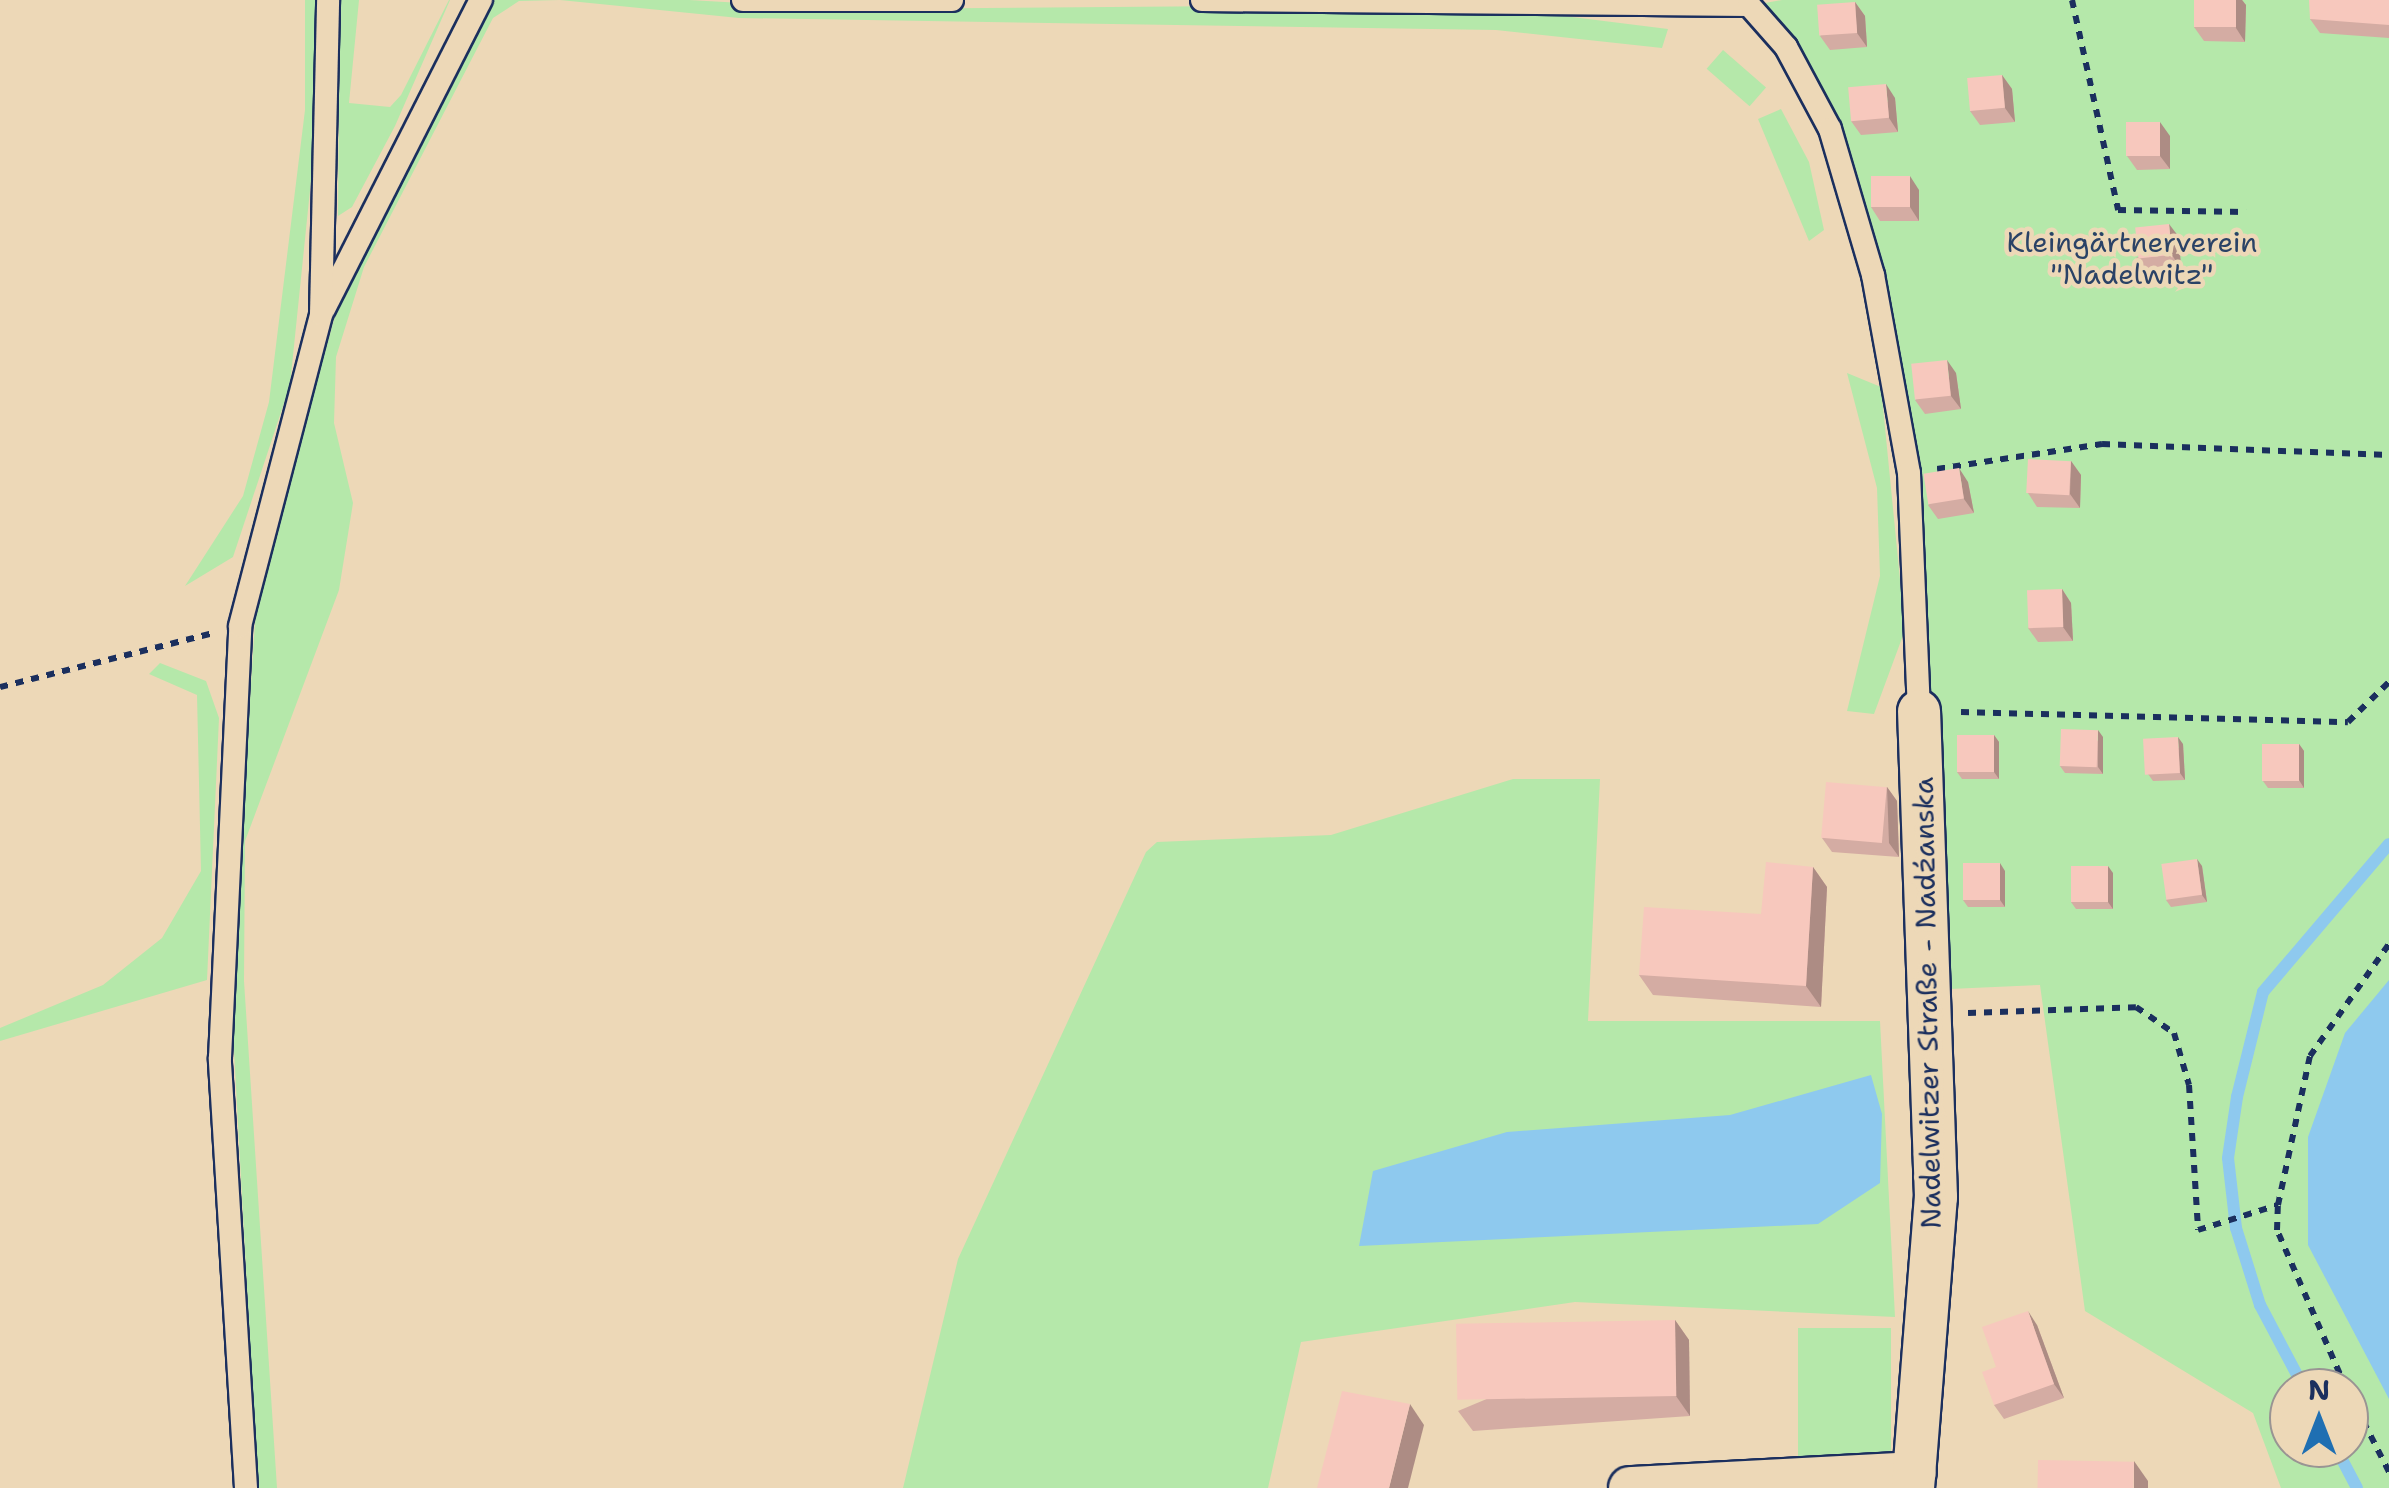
<!DOCTYPE html>
<html>
<head>
<meta charset="utf-8">
<style>
  body { margin:0 }
  #map { position:relative; width:2389px; height:1488px; overflow:hidden; background:#edd8b7; font-family:"Shantell Sans",sans-serif }
  div>[style] { position:absolute }
  .green>* { inset:0; background:#b5e8aa; transform-origin:0 0 }
  .water>* { inset:0; background:#8ec9ee }
  .stream>* { height:12px; margin:-6px; padding:0 6px; transform-origin:6px; border-radius:6px; background:#8ec9ee }
  .path>* { height:6px; margin-top:-3px; transform-origin:0; background:repeating-linear-gradient(90deg,#1b2f5e 0 8px,transparent 0 16px) }
  .roads { filter:drop-shadow(2px 0 #1b2f5e) drop-shadow(-2px 0 #1b2f5e) drop-shadow(0 2px #1b2f5e) drop-shadow(0 -2px #1b2f5e) }
  .lane>* { height:22px; margin:-11px; padding:0 11px; transform-origin:11px; border-radius:11px; background:#edd8b7 }
  .street>* { height:42px; margin:-21px; padding:0 21px; transform-origin:21px; border-radius:21px; background:#edd8b7 }
  .wall>* { inset:0; background:#d4aca3 }
  .shaded-wall>* { inset:0; background:#ad8c84 }
  .building>* { inset:0; background:#f7c8bd; transform-origin:0 0 }
  span { translate:-50% -50%; white-space:nowrap; text-align:center; line-height:1.15; -webkit-text-stroke:9px #edd8b7; paint-order:stroke }
  .park-label { font-size:28px; color:#2a4266 }
  .street-label { font-size:28px; color:#1b2f5e }
  .north { position:absolute; left:2269px; top:1368px; width:100px; height:100px; box-sizing:border-box; background:#edd8b7; border:2px solid #999493; border-radius:50%; rotate:0deg; font-size:28px; font-weight:700; line-height:40px; text-align:center; color:#1b2f5e }
  .north::after { content:''; display:block; margin:auto; width:35px; height:45px; background:#1f6fb2; clip-path:polygon(50% 0,100% 100%,50% 72%,0 100%) }
</style>
</head>
<body>
<div id="map">
  <div class="green">
    <div style="clip-path:polygon(305px 0,321px 0,320px 93px,290px 385px,233px 557px,185px 586px,243px 496px,269px 402px,305px 110px)"></div>
    <div style="clip-path:polygon(340px 0,359px 0,349px 103px,390px 107px,401px 95px,449px 0,450px 0,395px 126px,352px 207px,338px 216px)"></div>
    <div style="clip-path:polygon(490px 0,689px 0,850px 9px,1237px 6px,1548px 14px,1668px 29px,1662px 48px,1496px 30px,739px 18px,560px 0,519px 1px,493px 18px,364px 267px,336px 357px,334px 423px,353px 503px,339px 590px,245px 841px,244px 981px,277px 1488px,258px 1488px,231px 996px,257px 591px,343px 288px)"></div>
    <div style="clip-path:polygon(evenodd,1782px 0,2389px 0,2389px 1488px,2281px 1488px,2253px 1413px,2085px 1311px,2040px 985px,1927px 990px,1909px 473px,1830px 129px,1749px 6px,1782px 0,2289px 1388px,2349px 1388px,2349px 1448px,2289px 1448px,2289px 1388px)"></div>
    <div style="left:1723px;top:50px;width:57px;height:25px;rotate:41deg"></div>
    <div style="clip-path:polygon(1781px 109px,1809px 162px,1824px 230px,1809px 241px,1758px 119px)"></div>
    <div style="clip-path:polygon(1847px 373px,1881px 387px,1905px 630px,1874px 714px,1847px 711px,1880px 576px,1877px 488px)"></div>
    <div style="clip-path:polygon(160px 663px,206px 681px,219px 718px,207px 980px,0 1041px,0 1028px,103px 985px,162px 938px,201px 871px,197px 695px,149px 674px)"></div>
    <div style="clip-path:polygon(1513px 779px,1600px 779px,1588px 1021px,1880px 1021px,1895px 1317px,1575px 1302px,1301px 1342px,1268px 1488px,903px 1488px,958px 1259px,1146px 852px,1157px 842px,1331px 835px)"></div>
    <div style="left:1798px;top:1328px;width:93px;height:142px"></div>
  </div>
  <div class="water">
    <div style="clip-path:polygon(2389px 980px,2389px 1399px,2308px 1245px,2308px 1137px,2345px 1033px)"></div>
    <div style="clip-path:polygon(1871px 1075px,1882px 1114px,1880px 1183px,1818px 1224px,1359px 1246px,1373px 1171px,1507px 1132px,1730px 1115px)"></div>
  </div>
  <div class="stream">
    <div style="left:2304px;top:1388px;width:94px;rotate:-117.9deg"></div>
    <div style="left:2260px;top:1305px;width:81px;rotate:-107.3deg"></div>
    <div style="left:2236px;top:1228px;width:70px;rotate:-96.5deg"></div>
    <div style="left:2228px;top:1158px;width:62px;rotate:-81.6deg"></div>
    <div style="left:2237px;top:1097px;width:108px;rotate:-76.1deg"></div>
    <div style="left:2263px;top:992px;width:194px;rotate:-49.6deg"></div>
    <div style="left:2336px;top:1448px;width:45px;rotate:62.3deg"></div>
  </div>
  <div class="path">
    <div style="left:2072px;top:0;width:215px;rotate:77.6deg"></div>
    <div style="left:2118px;top:210px;width:128px;rotate:0.9deg"></div>
    <div style="left:1937px;top:469px;width:167px;rotate:-8.6deg"></div>
    <div style="left:2102px;top:444px;width:287px;rotate:2.2deg"></div>
    <div style="left:0;top:687px;width:217px;rotate:-14.2deg"></div>
    <div style="left:1961px;top:712px;width:387px;rotate:1.5deg"></div>
    <div style="left:2348px;top:722px;width:57px;rotate:-44.3deg"></div>
    <div style="left:1968px;top:1013px;width:168px;rotate:-2deg"></div>
    <div style="left:2136px;top:1007px;width:46px;rotate:34.4deg"></div>
    <div style="left:2174px;top:1033px;width:54px;rotate:73.9deg"></div>
    <div style="left:2189px;top:1085px;width:145px;rotate:86.4deg"></div>
    <div style="left:2198px;top:1230px;width:84px;rotate:-17.4deg"></div>
    <div style="left:2346px;top:1388px;width:172px;rotate:-113.6deg"></div>
    <div style="left:2277px;top:1230px;width:25px;rotate:-88deg"></div>
    <div style="left:2278px;top:1205px;width:152px;rotate:-77.9deg"></div>
    <div style="left:2310px;top:1056px;width:137px;rotate:-54.8deg"></div>
    <div style="left:2349px;top:1393px;width:89px;rotate:63.1deg"></div>
  </div>
  <div class="roads">
    <div class="lane">
      <div style="left:743px;top:0;width:209px"></div>
      <div style="left:1202px;top:0;width:547px;rotate:0.52deg"></div>
      <div style="left:1749px;top:5px;width:56px;rotate:48.6deg"></div>
      <div style="left:1786px;top:47px;width:93px;rotate:61.8deg"></div>
      <div style="left:1830px;top:129px;width:152px;rotate:73.6deg"></div>
      <div style="left:1873px;top:275px;width:201px;rotate:79.7deg"></div>
      <div style="left:1909px;top:473px;width:238px;rotate:87.6deg"></div>
      <div style="left:324px;top:309px;width:347px;rotate:-63.1deg"></div>
      <div style="left:246px;top:1488px;width:431px;rotate:-93.5deg"></div>
      <div style="left:220px;top:1058px;width:432px;rotate:-87.3deg"></div>
      <div style="left:240px;top:626px;width:322px;rotate:-75.4deg"></div>
      <div style="left:321px;top:314px;width:314px;rotate:-88.7deg"></div>
    </div>
    <div class="street">
      <div style="left:1630px;top:1488px;width:285px;rotate:-3deg"></div>
      <div style="left:1913px;top:1488px;width:292px;rotate:-85.5deg"></div>
      <div style="left:1936px;top:1197px;width:486px;rotate:-92deg"></div>
    </div>
  </div>
  <div class="wall">
    <div style="clip-path:polygon(2194px 0,2242px 0,2246px 5px,2245px 42px,2204px 41px,2194px 27px)"></div>
    <div style="clip-path:polygon(2389px 0,2389px 38px,2320px 33px,2310px 19px)"></div>
    <div style="clip-path:polygon(1855px 2px,1865px 16px,1867px 47px,1830px 50px,1820px 36px)"></div>
    <div style="clip-path:polygon(2002px 75px,2012px 89px,2015px 122px,1980px 125px,1970px 111px)"></div>
    <div style="clip-path:polygon(1895px 98px,1898px 132px,1861px 135px,1851px 121px)"></div>
    <div style="clip-path:polygon(2170px 136px,2170px 169px,2137px 170px,2127px 156px)"></div>
    <div style="clip-path:polygon(1919px 190px,1919px 221px,1880px 221px,1871px 207px)"></div>
    <div style="clip-path:polygon(2179px 237px,2181px 269px,2146px 272px,2136px 258px)"></div>
    <div style="clip-path:polygon(1956px 373px,1961px 409px,1925px 414px,1915px 400px)"></div>
    <div style="clip-path:polygon(2071px 461px,2081px 475px,2080px 508px,2037px 507px,2028px 493px)"></div>
    <div style="clip-path:polygon(1968px 482px,1974px 513px,1938px 519px,1928px 505px)"></div>
    <div style="clip-path:polygon(2062px 589px,2071px 603px,2073px 641px,2038px 642px,2028px 628px)"></div>
    <div style="clip-path:polygon(1994px 735px,1999px 742px,1999px 779px,1962px 779px,1957px 772px)"></div>
    <div style="clip-path:polygon(2103px 737px,2103px 774px,2065px 773px,2060px 766px)"></div>
    <div style="clip-path:polygon(2183px 744px,2185px 780px,2153px 781px,2148px 774px)"></div>
    <div style="clip-path:polygon(2299px 744px,2304px 751px,2304px 788px,2268px 788px,2263px 781px)"></div>
    <div style="clip-path:polygon(1887px 787px,1897px 801px,1899px 857px,1832px 852px,1822px 838px)"></div>
    <div style="clip-path:polygon(2202px 866px,2207px 902px,2171px 907px,2166px 900px)"></div>
    <div style="clip-path:polygon(1813px 867px,1827px 887px,1821px 1007px,1653px 995px,1639px 975px,1761px 914px)"></div>
    <div style="clip-path:polygon(2005px 871px,2005px 907px,1968px 907px,1963px 900px)"></div>
    <div style="clip-path:polygon(2113px 873px,2113px 909px,2076px 909px,2071px 902px)"></div>
    <div style="clip-path:polygon(1675px 1320px,1689px 1340px,1690px 1416px,1473px 1431px,1458px 1411px)"></div>
    <div style="clip-path:polygon(2037px 1325px,2064px 1398px,2004px 1419px,1994px 1405px,1996px 1367px)"></div>
  </div>
  <div class="shaded-wall">
    <div style="clip-path:polygon(2236px 0,2242px 0,2246px 5px,2245px 42px,2236px 28px)"></div>
    <div style="clip-path:polygon(1855px 2px,1865px 16px,1867px 47px,1857px 33px)"></div>
    <div style="clip-path:polygon(2002px 75px,2012px 89px,2015px 122px,2005px 108px)"></div>
    <div style="clip-path:polygon(1886px 84px,1895px 98px,1898px 132px,1889px 118px)"></div>
    <div style="clip-path:polygon(2160px 122px,2170px 136px,2170px 169px,2160px 156px)"></div>
    <div style="clip-path:polygon(1910px 176px,1919px 190px,1919px 221px,1910px 207px)"></div>
    <div style="clip-path:polygon(2169px 224px,2179px 237px,2181px 269px,2172px 255px)"></div>
    <div style="clip-path:polygon(1947px 360px,1956px 373px,1961px 409px,1951px 396px)"></div>
    <div style="clip-path:polygon(2071px 461px,2081px 475px,2080px 508px,2070px 494px)"></div>
    <div style="clip-path:polygon(1959px 468px,1968px 482px,1974px 513px,1964px 499px)"></div>
    <div style="clip-path:polygon(2062px 589px,2071px 603px,2073px 641px,2063px 627px)"></div>
    <div style="clip-path:polygon(2098px 730px,2103px 737px,2103px 774px,2098px 767px)"></div>
    <div style="clip-path:polygon(1994px 735px,1999px 742px,1999px 779px,1994px 772px)"></div>
    <div style="clip-path:polygon(2178px 737px,2183px 744px,2185px 780px,2180px 773px)"></div>
    <div style="clip-path:polygon(2299px 744px,2304px 751px,2304px 788px,2299px 780px)"></div>
    <div style="clip-path:polygon(1887px 787px,1897px 801px,1899px 857px,1889px 843px)"></div>
    <div style="clip-path:polygon(2197px 859px,2202px 866px,2207px 902px,2202px 895px)"></div>
    <div style="clip-path:polygon(2000px 863px,2005px 871px,2005px 907px,2000px 900px)"></div>
    <div style="clip-path:polygon(2108px 866px,2113px 873px,2113px 909px,2108px 902px)"></div>
    <div style="clip-path:polygon(1813px 867px,1827px 887px,1821px 1007px,1806px 986px)"></div>
    <div style="clip-path:polygon(2028px 1311px,2037px 1325px,2064px 1398px,2054px 1384px)"></div>
    <div style="clip-path:polygon(1675px 1320px,1689px 1340px,1690px 1416px,1676px 1396px)"></div>
    <div style="clip-path:polygon(1410px 1404px,1424px 1425px,1408px 1488px,1389px 1488px)"></div>
    <div style="clip-path:polygon(2134px 1461px,2148px 1481px,2148px 1488px,2134px 1488px)"></div>
  </div>
  <div class="building">
    <div style="left:2194px;top:0;width:42px;height:27px"></div>
    <div style="clip-path:polygon(2309px 0,2389px 0,2389px 25px,2310px 19px)"></div>
    <div style="left:1855px;top:2px;width:31px;height:38px;rotate:86deg"></div>
    <div style="left:2002px;top:75px;width:33px;height:35px;rotate:85deg"></div>
    <div style="left:1886px;top:84px;width:34px;height:38px;rotate:85deg"></div>
    <div style="left:2160px;top:122px;width:34px;height:34px;rotate:90deg"></div>
    <div style="left:1871px;top:176px;width:39px;height:31px"></div>
    <div style="left:2169px;top:224px;width:31px;height:34px;rotate:84deg"></div>
    <div style="left:1947px;top:360px;width:36px;height:36px;rotate:84deg"></div>
    <div style="left:2028px;top:459px;width:43px;height:34px;rotate:3deg"></div>
    <div style="left:1959px;top:468px;width:31px;height:36px;rotate:81deg"></div>
    <div style="left:2062px;top:589px;width:38px;height:35px;rotate:88deg"></div>
    <div style="left:2061px;top:729px;width:37px;height:37px;rotate:2deg"></div>
    <div style="left:1957px;top:735px;width:37px;height:37px"></div>
    <div style="left:2178px;top:737px;width:36px;height:35px;rotate:87deg"></div>
    <div style="left:2262px;top:744px;width:37px;height:37px"></div>
    <div style="left:1826px;top:782px;width:61px;height:56px;rotate:5deg"></div>
    <div style="left:2197px;top:859px;width:36px;height:36px;rotate:82deg"></div>
    <div style="clip-path:polygon(1766px 862px,1813px 867px,1806px 986px,1639px 975px,1644px 907px,1761px 914px)"></div>
    <div style="left:2000px;top:863px;width:37px;height:37px;rotate:90deg"></div>
    <div style="left:2071px;top:866px;width:37px;height:36px"></div>
    <div style="clip-path:polygon(2028px 1311px,2054px 1384px,1994px 1405px,1982px 1372px,1996px 1367px,1982px 1327px)"></div>
    <div style="left:1675px;top:1320px;width:76px;height:219px;rotate:89deg"></div>
    <div style="clip-path:polygon(1342px 1391px,1410px 1404px,1389px 1488px,1317px 1488px)"></div>
    <div style="left:2038px;top:1460px;width:96px;height:28px;rotate:1deg"></div>
  </div>
  <div class="park-label">
    <span style="left:2132px;top:258px">Kleingärtnerverein<br>"Nadelwitz"</span>
  </div>
  <div class="street-label">
    <span style="left:1927px;top:1003px;rotate:-91deg">Nadelwitzer Straße - Nadźanska</span>
  </div>
  <div class="north">N</div>
</div>
</body>
</html>
